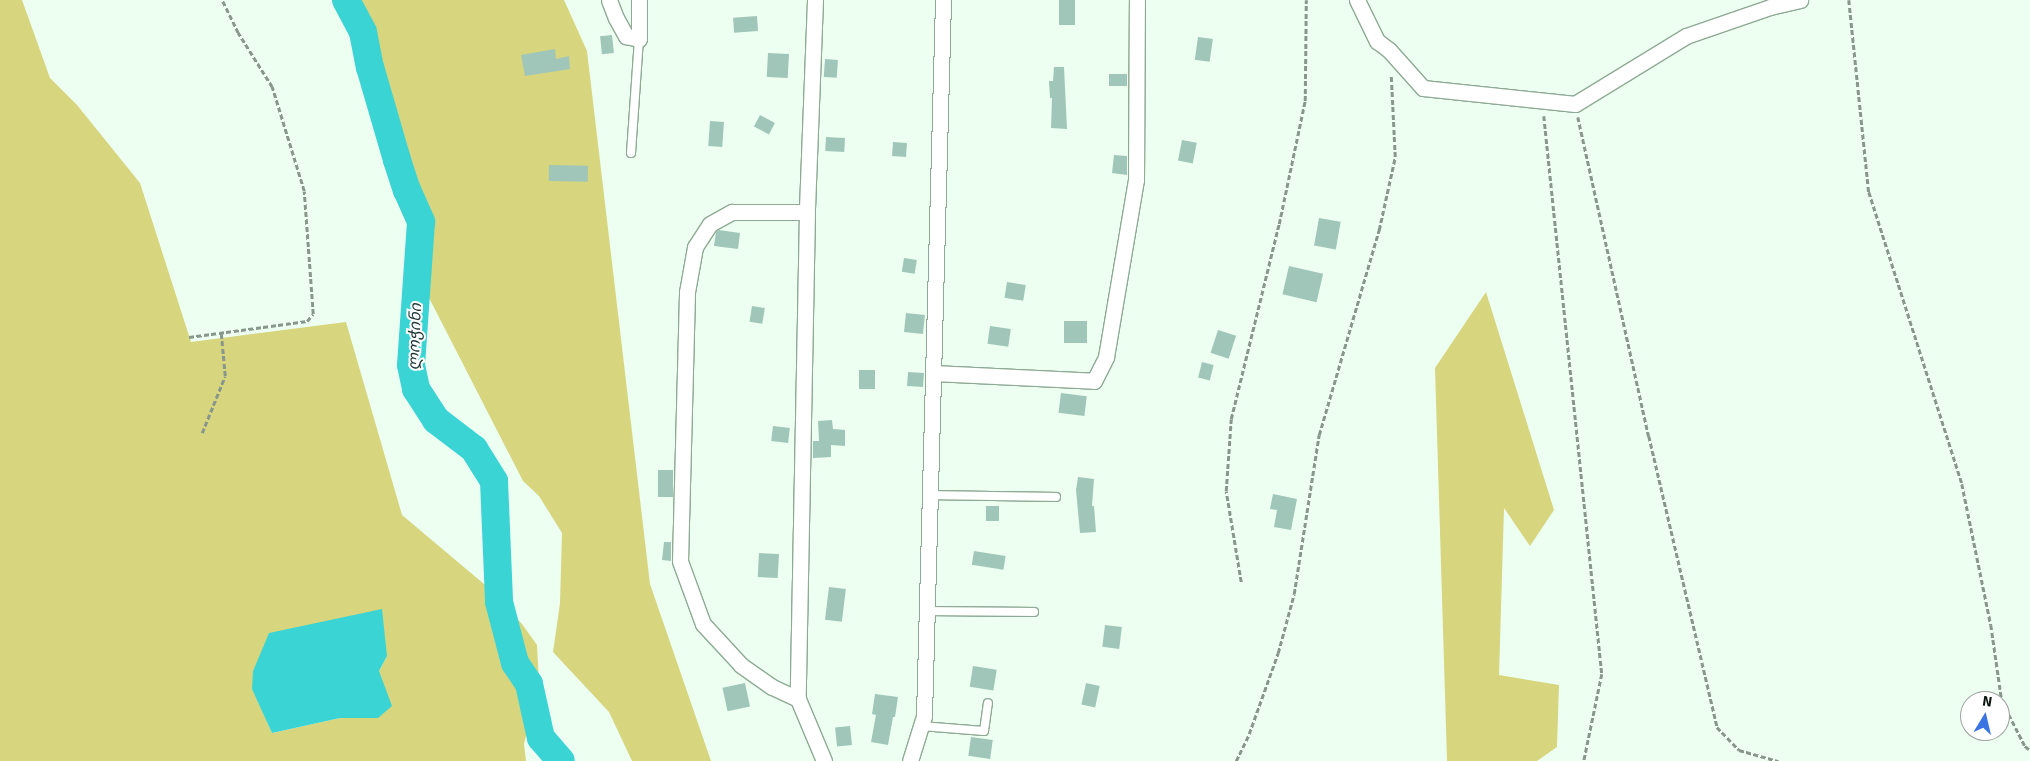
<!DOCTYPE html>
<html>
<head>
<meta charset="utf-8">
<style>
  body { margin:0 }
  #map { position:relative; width:2030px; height:761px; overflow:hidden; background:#edfff1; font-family:Signika,"Noto Sans Georgian",sans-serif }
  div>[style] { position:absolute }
  .green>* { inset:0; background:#d7d57e }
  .water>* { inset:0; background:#3bd4d5 }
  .river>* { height:28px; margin:-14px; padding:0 14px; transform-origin:14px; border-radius:14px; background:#3bd4d5 }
  .building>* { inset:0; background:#a0c6ba; transform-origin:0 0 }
  .path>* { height:2.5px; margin-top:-1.25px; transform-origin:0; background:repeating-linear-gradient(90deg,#88978c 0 5px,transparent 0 7.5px) }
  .roads { filter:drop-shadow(1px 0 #8eaa94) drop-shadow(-1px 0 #8eaa94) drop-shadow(0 1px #8eaa94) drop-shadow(0 -1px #8eaa94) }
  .lane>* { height:8px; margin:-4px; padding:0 4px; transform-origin:4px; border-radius:4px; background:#fff }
  .street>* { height:15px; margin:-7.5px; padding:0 7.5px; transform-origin:7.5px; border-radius:7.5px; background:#fff }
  span { translate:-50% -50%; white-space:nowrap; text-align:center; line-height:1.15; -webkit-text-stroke:4px #fff; paint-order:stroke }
  .water-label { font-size:16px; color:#1d3535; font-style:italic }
  .north { position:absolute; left:1960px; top:691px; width:50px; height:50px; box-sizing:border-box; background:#fff; border:1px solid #9da29f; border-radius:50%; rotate:9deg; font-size:14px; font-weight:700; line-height:20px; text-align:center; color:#0b160e }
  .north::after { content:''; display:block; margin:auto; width:18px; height:22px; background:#3a74e3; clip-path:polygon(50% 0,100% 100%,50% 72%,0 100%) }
</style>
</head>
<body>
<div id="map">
  <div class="green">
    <div style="clip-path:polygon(evenodd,0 0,22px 0,50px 78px,77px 105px,140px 183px,191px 342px,346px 322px,402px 515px,484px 584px,522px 624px,537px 645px,539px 682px,524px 744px,526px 761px,0 761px,0 0,387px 656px,379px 671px,378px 718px,340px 718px,272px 733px,252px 688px,387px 656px)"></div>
    <div style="clip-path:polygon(362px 0,564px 0,587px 51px,650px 584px,711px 761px,632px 761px,609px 712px,553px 652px,560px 603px,562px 533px,539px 496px,523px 481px,424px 288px,428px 218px)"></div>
    <div style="clip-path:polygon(1486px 292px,1554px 510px,1530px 546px,1504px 508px,1499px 675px,1559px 685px,1557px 747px,1537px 761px,1447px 761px,1435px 368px)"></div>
  </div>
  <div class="water">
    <div style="clip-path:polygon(382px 609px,387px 656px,379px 671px,392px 706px,378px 718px,340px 718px,272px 733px,252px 689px,253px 671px,269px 633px)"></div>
  </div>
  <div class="river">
    <div style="left:346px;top:0;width:36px;rotate:62deg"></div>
    <div style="left:363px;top:32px;width:36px;rotate:79deg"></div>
    <div style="left:370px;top:67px;width:97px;rotate:73.8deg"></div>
    <div style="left:397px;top:160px;width:32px;rotate:72deg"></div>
    <div style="left:407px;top:190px;width:35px;rotate:66deg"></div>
    <div style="left:421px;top:222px;width:143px;rotate:94deg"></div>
    <div style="left:411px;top:365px;width:25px;rotate:78deg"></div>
    <div style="left:416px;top:389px;width:37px;rotate:57deg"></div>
    <div style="left:436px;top:420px;width:48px;rotate:37.3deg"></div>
    <div style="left:474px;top:449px;width:38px;rotate:58deg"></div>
    <div style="left:494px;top:481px;width:121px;rotate:87.6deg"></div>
    <div style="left:499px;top:602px;width:63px;rotate:75.3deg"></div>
    <div style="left:515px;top:663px;width:25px;rotate:56deg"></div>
    <div style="left:529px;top:684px;width:55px;rotate:77.5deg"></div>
    <div style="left:541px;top:738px;width:30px;rotate:49deg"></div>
  </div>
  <div class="building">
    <div style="left:1059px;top:0;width:16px;height:25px"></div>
    <div style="left:757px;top:16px;width:15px;height:24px;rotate:86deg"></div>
    <div style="left:612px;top:35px;width:18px;height:12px;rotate:84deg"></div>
    <div style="left:1198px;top:37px;width:15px;height:23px;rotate:8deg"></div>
    <div style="clip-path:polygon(555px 49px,556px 59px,569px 56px,570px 69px,525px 76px,521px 55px)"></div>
    <div style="left:768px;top:53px;width:21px;height:24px;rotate:3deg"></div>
    <div style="left:825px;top:59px;width:13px;height:18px;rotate:4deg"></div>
    <div style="clip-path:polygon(1054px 67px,1064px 67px,1067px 129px,1051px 128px,1052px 98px,1050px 98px,1049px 81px,1053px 81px)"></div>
    <div style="left:1127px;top:74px;width:12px;height:18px;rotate:90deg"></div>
    <div style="left:760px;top:115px;width:17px;height:13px;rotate:28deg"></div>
    <div style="left:710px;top:121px;width:14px;height:25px;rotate:4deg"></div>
    <div style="left:826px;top:137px;width:19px;height:14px;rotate:3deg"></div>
    <div style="left:1182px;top:140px;width:15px;height:21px;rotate:11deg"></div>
    <div style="left:893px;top:142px;width:14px;height:14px;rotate:4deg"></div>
    <div style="clip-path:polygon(1114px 155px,1127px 156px,1127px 175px,1112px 173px)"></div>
    <div style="left:549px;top:165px;width:39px;height:16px;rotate:1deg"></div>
    <div style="left:1319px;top:218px;width:22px;height:28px;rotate:10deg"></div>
    <div style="clip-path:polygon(719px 230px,740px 233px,738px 249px,714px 246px,716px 232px)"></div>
    <div style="left:904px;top:258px;width:13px;height:14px;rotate:9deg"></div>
    <div style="left:1289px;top:266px;width:35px;height:29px;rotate:13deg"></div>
    <div style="left:1007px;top:282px;width:19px;height:16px;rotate:9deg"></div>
    <div style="left:752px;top:306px;width:13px;height:16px;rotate:9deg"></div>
    <div style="left:906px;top:313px;width:19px;height:19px;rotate:6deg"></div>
    <div style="left:1064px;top:321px;width:23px;height:22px"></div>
    <div style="left:990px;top:326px;width:21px;height:18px;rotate:8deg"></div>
    <div style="left:1218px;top:330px;width:19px;height:24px;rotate:18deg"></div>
    <div style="left:1202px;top:362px;width:12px;height:16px;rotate:14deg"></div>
    <div style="left:859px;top:370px;width:16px;height:19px"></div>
    <div style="left:908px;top:372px;width:16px;height:14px;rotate:4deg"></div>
    <div style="left:1061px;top:393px;width:26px;height:20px;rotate:7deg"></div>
    <div style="clip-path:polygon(832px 420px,833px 429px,845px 430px,845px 446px,831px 445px,831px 457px,813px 458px,813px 441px,819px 441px,818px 421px)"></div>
    <div style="left:773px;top:426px;width:17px;height:15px;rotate:7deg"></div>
    <div style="left:658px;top:470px;width:15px;height:27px"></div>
    <div style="clip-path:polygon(1078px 477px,1094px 479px,1092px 506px,1094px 506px,1096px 532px,1080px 533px,1076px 490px)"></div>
    <div style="clip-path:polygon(1273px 494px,1297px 499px,1291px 530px,1274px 527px,1277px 510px,1270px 509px)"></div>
    <div style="left:986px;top:506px;width:13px;height:15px"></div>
    <div style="clip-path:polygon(664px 542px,671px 542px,671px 561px,662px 560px)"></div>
    <div style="left:974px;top:551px;width:32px;height:14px;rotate:9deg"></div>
    <div style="left:759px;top:553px;width:20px;height:24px;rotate:3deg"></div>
    <div style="left:829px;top:587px;width:17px;height:33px;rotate:7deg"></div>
    <div style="left:1105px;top:625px;width:17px;height:22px;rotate:7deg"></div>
    <div style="left:973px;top:666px;width:24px;height:21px;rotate:9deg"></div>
    <div style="left:745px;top:683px;width:24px;height:23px;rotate:78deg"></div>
    <div style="left:1086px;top:683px;width:14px;height:22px;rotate:12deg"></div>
    <div style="clip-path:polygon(875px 694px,898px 697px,895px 717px,893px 717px,888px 745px,871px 742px,876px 715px,872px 714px)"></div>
    <div style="left:850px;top:726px;width:19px;height:15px;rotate:84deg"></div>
    <div style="left:971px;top:737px;width:22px;height:19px;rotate:8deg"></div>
  </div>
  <div class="path">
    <div style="left:1849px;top:0;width:193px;rotate:84.1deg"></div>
    <div style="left:1869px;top:192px;width:306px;rotate:72.3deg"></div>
    <div style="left:1962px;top:484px;width:144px;rotate:78.4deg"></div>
    <div style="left:1991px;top:625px;width:77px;rotate:81.8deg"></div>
    <div style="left:2002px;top:701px;width:51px;rotate:62.9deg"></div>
    <div style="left:2025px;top:746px;width:6px;rotate:39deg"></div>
    <div style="left:1544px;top:116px;width:561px;rotate:84.07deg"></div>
    <div style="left:1602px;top:674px;width:89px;rotate:101.7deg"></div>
    <div style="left:1578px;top:117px;width:327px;rotate:77.5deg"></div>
    <div style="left:1649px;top:436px;width:299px;rotate:76.8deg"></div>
    <div style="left:1717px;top:727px;width:32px;rotate:46deg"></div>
    <div style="left:1739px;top:750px;width:41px;rotate:15.8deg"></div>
    <div style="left:189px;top:337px;width:119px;rotate:-7.7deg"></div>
    <div style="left:307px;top:321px;width:9px;rotate:-49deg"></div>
    <div style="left:313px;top:314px;width:123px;rotate:-94.2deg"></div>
    <div style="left:304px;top:191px;width:109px;rotate:-107.1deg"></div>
    <div style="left:272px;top:87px;width:64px;rotate:-122.2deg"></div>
    <div style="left:238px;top:33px;width:37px;rotate:-116deg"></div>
    <div style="left:202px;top:433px;width:61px;rotate:-68deg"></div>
    <div style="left:225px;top:376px;width:43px;rotate:-95.3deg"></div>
    <div style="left:1241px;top:582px;width:92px;rotate:-99.4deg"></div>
    <div style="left:1226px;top:491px;width:72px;rotate:-86deg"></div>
    <div style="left:1231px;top:419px;width:201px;rotate:-76.2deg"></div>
    <div style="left:1279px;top:224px;width:126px;rotate:-78.1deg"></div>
    <div style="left:1305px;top:101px;width:101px;rotate:-89.4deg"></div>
    <div style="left:1236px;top:761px;width:30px;rotate:-64deg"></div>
    <div style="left:1249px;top:734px;width:86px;rotate:-70.3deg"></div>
    <div style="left:1278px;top:653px;width:61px;rotate:-74.8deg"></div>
    <div style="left:1294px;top:594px;width:161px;rotate:-81.1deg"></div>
    <div style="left:1319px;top:435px;width:214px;rotate:-73.7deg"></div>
    <div style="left:1379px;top:230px;width:75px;rotate:-77.6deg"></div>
    <div style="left:1395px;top:157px;width:82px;rotate:-92.8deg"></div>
  </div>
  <div class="roads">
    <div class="lane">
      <div style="left:631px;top:153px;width:114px;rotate:-86deg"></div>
      <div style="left:929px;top:495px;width:127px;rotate:0.9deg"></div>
      <div style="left:927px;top:611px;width:107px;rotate:0.5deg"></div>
      <div style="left:921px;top:726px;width:63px;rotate:4.5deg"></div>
      <div style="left:984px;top:731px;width:28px;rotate:-82deg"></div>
    </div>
    <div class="street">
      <div style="left:609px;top:0;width:19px;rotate:69deg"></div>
      <div style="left:616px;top:18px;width:21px;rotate:61deg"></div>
      <div style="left:626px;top:36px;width:13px;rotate:13deg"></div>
      <div style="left:639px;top:39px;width:39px;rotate:-90deg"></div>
      <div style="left:815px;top:0;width:212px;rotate:92.2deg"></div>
      <div style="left:807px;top:212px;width:487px;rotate:91.1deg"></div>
      <div style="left:798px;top:699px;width:67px;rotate:67.2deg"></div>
      <div style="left:1357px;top:0;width:46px;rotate:64deg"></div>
      <div style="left:1377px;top:41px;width:15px;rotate:37deg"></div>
      <div style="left:1389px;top:50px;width:51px;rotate:48.2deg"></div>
      <div style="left:1423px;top:88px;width:153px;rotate:6deg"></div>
      <div style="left:1575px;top:104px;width:130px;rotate:-31.5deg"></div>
      <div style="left:1686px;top:36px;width:89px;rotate:-19deg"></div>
      <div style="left:1770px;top:7px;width:31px;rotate:-13deg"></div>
      <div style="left:933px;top:373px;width:161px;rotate:2.8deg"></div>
      <div style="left:1094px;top:381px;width:27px;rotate:-63deg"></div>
      <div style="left:1106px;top:357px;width:180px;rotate:-80.4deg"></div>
      <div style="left:1136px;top:180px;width:180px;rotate:-89.7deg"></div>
      <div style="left:798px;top:699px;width:29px;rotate:-155deg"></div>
      <div style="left:772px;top:687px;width:38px;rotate:-145deg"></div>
      <div style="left:741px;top:665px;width:56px;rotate:-132.8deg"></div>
      <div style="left:703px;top:624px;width:67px;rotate:-110.1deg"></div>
      <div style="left:680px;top:561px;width:269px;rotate:-88.5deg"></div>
      <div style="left:687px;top:292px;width:46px;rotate:-79.9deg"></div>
      <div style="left:695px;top:247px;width:27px;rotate:-57deg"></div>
      <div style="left:710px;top:224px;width:25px;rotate:-29deg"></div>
      <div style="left:732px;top:212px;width:75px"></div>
      <div style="left:910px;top:761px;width:47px;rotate:-72.7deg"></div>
      <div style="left:924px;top:716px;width:716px;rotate:-88.48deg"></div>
    </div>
  </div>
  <div class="water-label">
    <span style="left:415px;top:337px;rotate:-88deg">ლოჭინი</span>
  </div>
  <div class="north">N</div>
</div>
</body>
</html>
